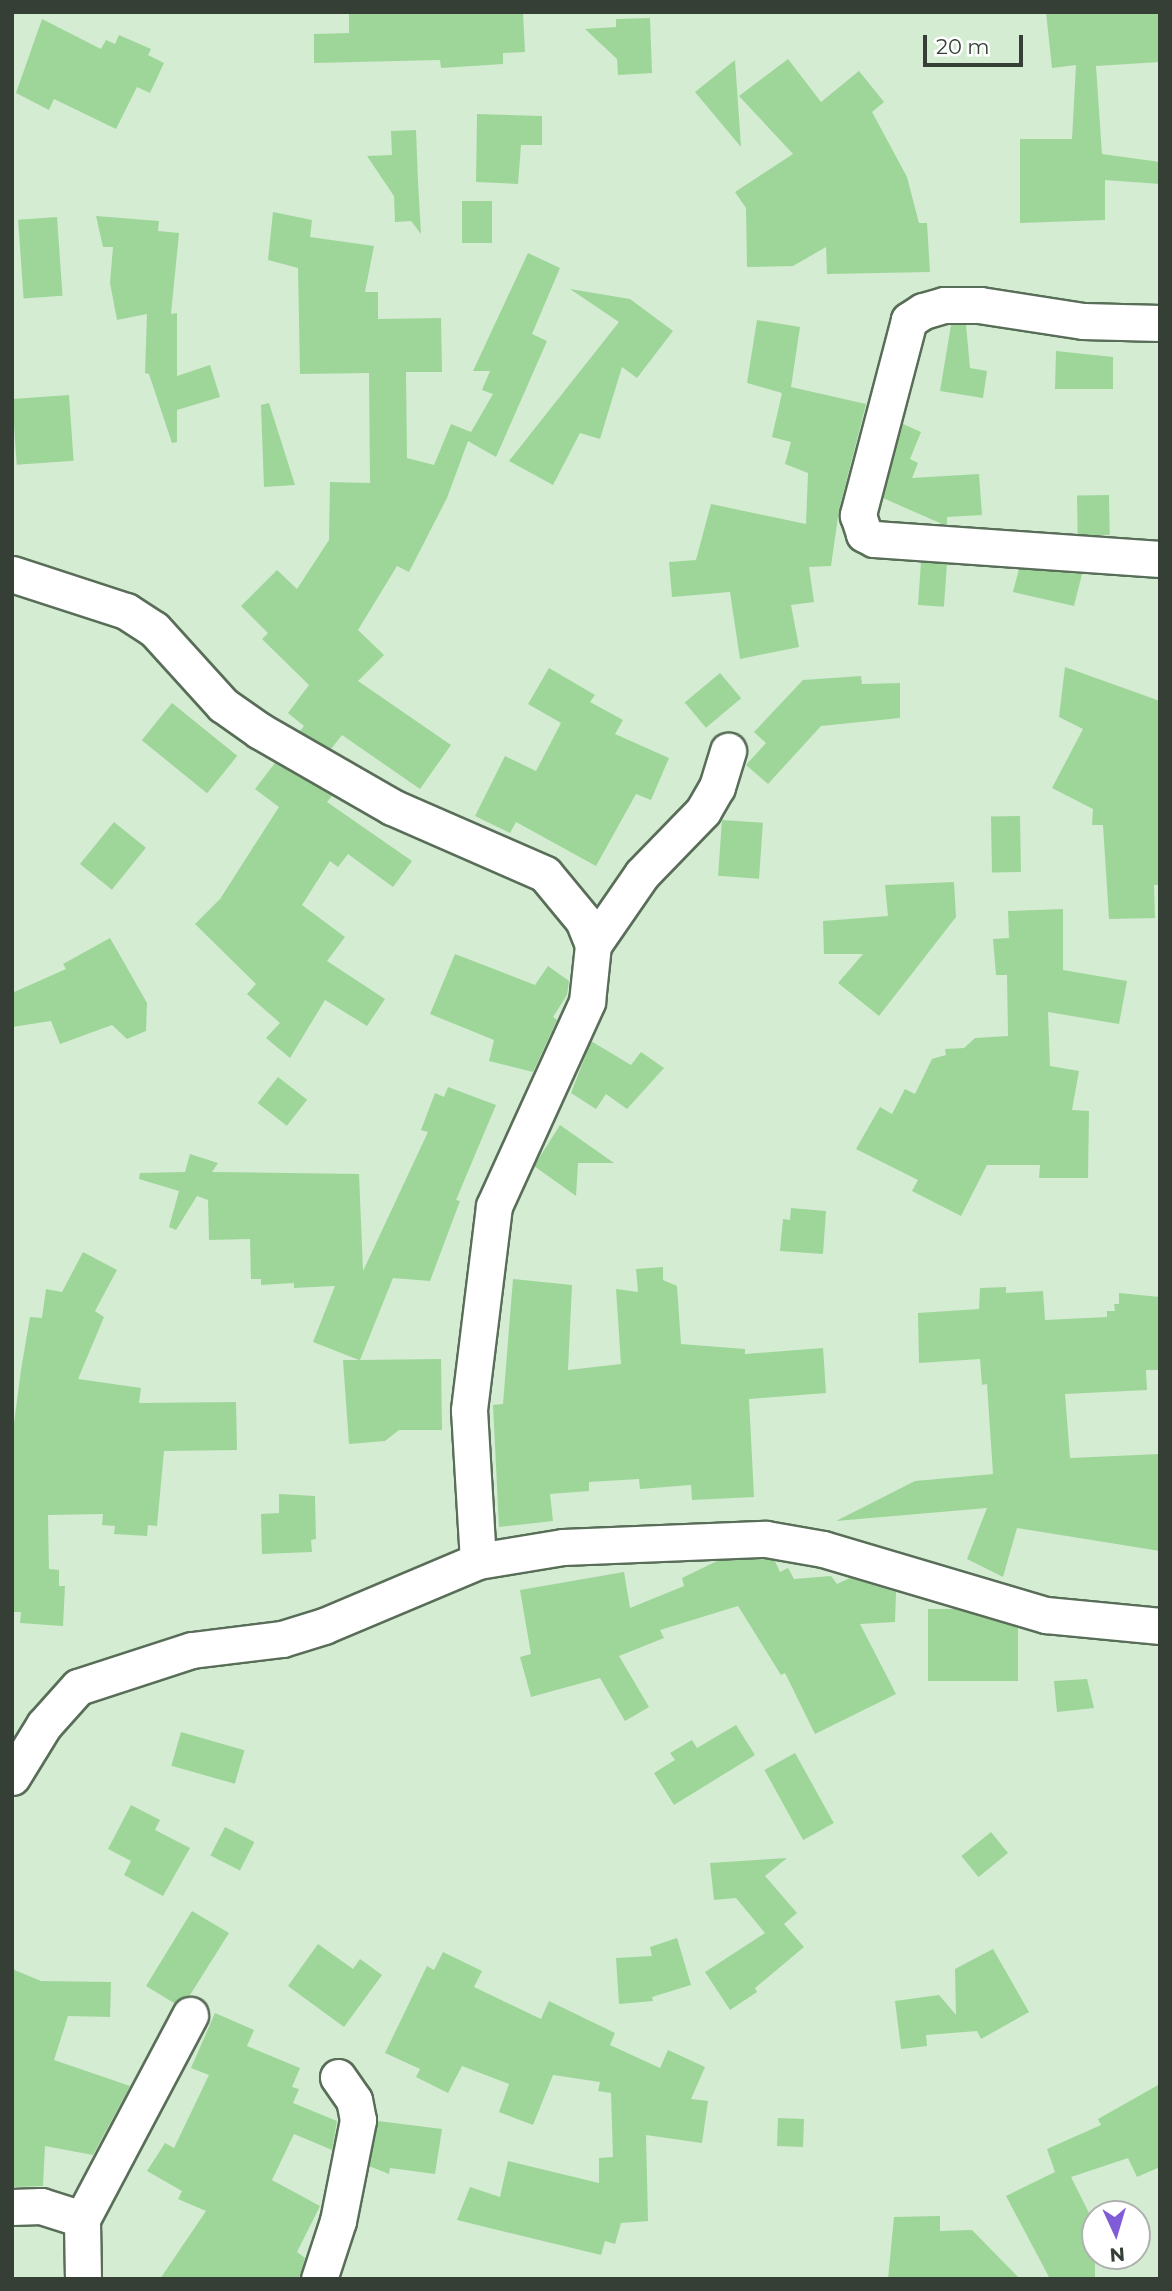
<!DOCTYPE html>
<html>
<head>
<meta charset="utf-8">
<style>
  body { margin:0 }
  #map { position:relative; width:1172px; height:2291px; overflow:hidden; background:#d4ecd2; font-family:Montserrat,sans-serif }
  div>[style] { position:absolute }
  .building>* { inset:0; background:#9ed69a; transform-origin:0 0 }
  .roads { filter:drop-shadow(2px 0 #596e58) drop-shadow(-2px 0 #596e58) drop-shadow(0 2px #596e58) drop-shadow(0 -2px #596e58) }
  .minor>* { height:35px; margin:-17.5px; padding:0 17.5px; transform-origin:17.5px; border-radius:17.5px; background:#fff }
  span { translate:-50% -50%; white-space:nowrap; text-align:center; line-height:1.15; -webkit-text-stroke:6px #fff; paint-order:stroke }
  .frame { position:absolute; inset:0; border:14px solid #353f35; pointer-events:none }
  .north { position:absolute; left:1081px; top:2200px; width:70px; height:70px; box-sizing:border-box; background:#fff; border:2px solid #aeb2ae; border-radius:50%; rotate:176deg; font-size:19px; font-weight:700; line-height:28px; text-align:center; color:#353f35 }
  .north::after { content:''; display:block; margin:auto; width:24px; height:32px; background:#805dd7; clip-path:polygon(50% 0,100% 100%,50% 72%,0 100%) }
  .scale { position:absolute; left:923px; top:35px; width:100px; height:32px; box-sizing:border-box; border:4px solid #353f35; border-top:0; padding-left:9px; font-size:21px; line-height:24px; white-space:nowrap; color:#353f35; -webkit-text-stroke:5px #fff; paint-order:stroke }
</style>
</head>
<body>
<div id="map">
  <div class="building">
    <div style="clip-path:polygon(349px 12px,523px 12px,525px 52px,503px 53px,503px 64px,441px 68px,440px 60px,314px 63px,314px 34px,349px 33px)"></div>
    <div style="clip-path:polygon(1046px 12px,1160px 12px,1160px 62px,1096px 66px,1102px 154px,1160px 162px,1160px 184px,1105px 180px,1105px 220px,1020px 223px,1020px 139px,1072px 139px,1076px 65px,1052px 68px)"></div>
    <div style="clip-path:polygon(650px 18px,652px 73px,618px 75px,617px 59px,585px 29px,616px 27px,616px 19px)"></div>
    <div style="clip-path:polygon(42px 19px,101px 49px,106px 40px,115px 44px,119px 35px,151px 49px,148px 55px,164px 63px,150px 93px,137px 87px,116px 129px,54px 99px,49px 110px,16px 93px)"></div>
    <div style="clip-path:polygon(788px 59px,821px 102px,859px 71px,884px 102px,872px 112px,907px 177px,919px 223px,927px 223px,930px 272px,827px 274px,826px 247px,793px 266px,747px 267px,746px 208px,735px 192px,793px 154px,739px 96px)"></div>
    <div style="clip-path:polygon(735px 60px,741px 147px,695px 92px)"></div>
    <div style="clip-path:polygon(477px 114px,542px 116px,542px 145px,521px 145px,518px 184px,476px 182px)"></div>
    <div style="clip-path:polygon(416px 130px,418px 182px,421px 234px,411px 221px,395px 222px,394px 196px,367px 156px,392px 155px,391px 131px)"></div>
    <div style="left:462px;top:201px;width:30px;height:42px"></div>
    <div style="clip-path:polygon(273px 212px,312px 220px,310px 237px,374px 246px,365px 292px,378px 292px,378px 319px,441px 318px,442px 372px,406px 372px,407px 458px,434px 465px,451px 424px,471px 432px,493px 394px,482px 390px,490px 371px,473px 371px,528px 253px,560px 268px,532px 334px,547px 341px,496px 457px,468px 441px,447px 498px,409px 572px,397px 566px,358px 630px,384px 655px,358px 681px,451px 745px,420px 789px,342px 735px,331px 749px,300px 731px,304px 726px,288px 713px,309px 685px,262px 639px,268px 633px,241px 606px,277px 570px,297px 589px,329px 540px,330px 482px,370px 483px,369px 373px,300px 374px,298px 268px,268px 260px)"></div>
    <div style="clip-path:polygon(96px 216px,159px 221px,158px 231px,179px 233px,171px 314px,177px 313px,177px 376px,210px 365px,220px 397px,177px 410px,177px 442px,172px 443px,149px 374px,145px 373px,147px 314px,117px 320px,110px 283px,113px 247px,103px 247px)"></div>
    <div style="left:57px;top:217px;width:79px;height:39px;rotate:86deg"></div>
    <div style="clip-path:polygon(570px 289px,630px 299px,673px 331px,637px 378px,622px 367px,600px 439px,580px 433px,553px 485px,509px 461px,619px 322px)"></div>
    <div style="clip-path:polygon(757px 320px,800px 327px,791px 387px,866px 404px,839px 510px,831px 566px,809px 567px,814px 602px,791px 605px,799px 647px,740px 659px,730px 592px,672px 597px,669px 562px,696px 560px,711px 504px,806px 524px,808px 473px,785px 464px,791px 442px,772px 437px,782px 393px,747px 383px)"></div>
    <div style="clip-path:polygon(951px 325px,966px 325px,970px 368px,987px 371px,983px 398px,940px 391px)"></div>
    <div style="clip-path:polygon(1056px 351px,1113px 357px,1113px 389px,1055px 389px)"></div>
    <div style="left:69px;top:395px;width:66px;height:57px;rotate:86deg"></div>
    <div style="clip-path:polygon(269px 403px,295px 485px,264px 487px,261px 405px)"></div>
    <div style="clip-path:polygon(903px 424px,921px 432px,910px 459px,918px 463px,912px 478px,979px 474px,982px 515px,947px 517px,947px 524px,942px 524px,883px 498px)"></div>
    <div style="left:1109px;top:495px;width:40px;height:32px;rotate:89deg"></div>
    <div style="left:921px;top:562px;width:26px;height:43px;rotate:4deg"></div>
    <div style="clip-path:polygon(1019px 569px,1082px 574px,1074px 606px,1013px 592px)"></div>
    <div style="clip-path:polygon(1065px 667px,1160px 701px,1160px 885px,1154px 885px,1155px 918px,1109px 919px,1103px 825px,1092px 825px,1093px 809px,1052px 788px,1083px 729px,1059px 717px)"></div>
    <div style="clip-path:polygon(549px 668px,595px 695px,590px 702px,623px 720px,615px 734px,669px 758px,651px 800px,636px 794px,596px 866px,516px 822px,510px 833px,475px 816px,505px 756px,536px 771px,561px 723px,528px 704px)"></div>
    <div style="left:720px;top:673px;width:33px;height:46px;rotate:50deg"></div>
    <div style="clip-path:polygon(861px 676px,862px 684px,900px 683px,900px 718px,821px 726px,768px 784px,746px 765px,766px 743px,754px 732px,803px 680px)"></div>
    <div style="left:172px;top:703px;width:84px;height:48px;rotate:39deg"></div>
    <div style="clip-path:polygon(275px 763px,332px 796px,327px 802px,412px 861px,393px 887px,348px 854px,338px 867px,330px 861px,302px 905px,345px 937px,327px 961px,385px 999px,367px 1026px,325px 1000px,290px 1058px,266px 1038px,280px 1023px,247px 994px,256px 984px,195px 924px,220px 899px,279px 807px,255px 789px)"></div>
    <div style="left:1020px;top:816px;width:56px;height:29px;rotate:89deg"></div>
    <div style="left:722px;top:820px;width:41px;height:56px;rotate:4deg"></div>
    <div style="left:114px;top:822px;width:41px;height:54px;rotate:39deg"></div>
    <div style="clip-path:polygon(954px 882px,956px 917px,879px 1016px,838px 983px,863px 954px,824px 954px,823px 921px,888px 916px,885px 885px)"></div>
    <div style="clip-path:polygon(1063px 909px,1063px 970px,1127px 981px,1119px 1024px,1048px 1012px,1050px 1066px,1079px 1071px,1072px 1110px,1089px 1111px,1088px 1178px,1039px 1178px,1040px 1165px,987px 1165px,961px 1216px,912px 1191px,918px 1180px,856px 1149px,880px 1107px,892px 1114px,905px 1089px,915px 1094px,932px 1059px,946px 1055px,945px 1049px,964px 1048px,975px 1038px,1008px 1036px,1007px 975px,996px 975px,993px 939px,1009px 938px,1008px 911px)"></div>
    <div style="clip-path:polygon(110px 938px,147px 1003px,146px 1031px,127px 1039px,112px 1025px,60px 1044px,51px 1021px,12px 1027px,12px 993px,66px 969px,63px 964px)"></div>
    <div style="clip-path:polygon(455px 954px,535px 985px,548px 966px,569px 981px,567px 995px,553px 1017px,557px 1020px,533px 1072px,489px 1061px,494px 1040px,430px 1014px)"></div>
    <div style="clip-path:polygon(591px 1041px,631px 1065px,641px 1052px,664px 1068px,627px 1109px,606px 1094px,596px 1109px,571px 1093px)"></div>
    <div style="left:278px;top:1077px;width:37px;height:33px;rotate:38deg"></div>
    <div style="clip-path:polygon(448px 1087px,496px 1105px,456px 1200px,460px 1201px,430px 1281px,393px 1278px,360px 1360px,441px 1359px,442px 1430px,399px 1430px,385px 1441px,349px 1444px,343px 1360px,359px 1360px,313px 1342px,335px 1286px,294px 1288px,294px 1283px,261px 1285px,261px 1279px,251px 1279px,250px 1239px,209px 1240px,208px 1200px,197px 1196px,176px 1230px,169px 1227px,179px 1191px,139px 1179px,140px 1173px,185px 1172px,190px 1154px,218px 1163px,212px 1172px,359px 1174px,363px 1271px,428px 1132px,421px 1130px,435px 1093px,444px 1097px)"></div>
    <div style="clip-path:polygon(560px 1125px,614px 1163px,578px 1163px,576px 1196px,534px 1166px)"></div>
    <div style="clip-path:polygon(791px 1208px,826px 1211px,823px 1254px,780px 1251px,783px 1219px,790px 1220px)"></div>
    <div style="clip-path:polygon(83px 1252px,117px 1270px,95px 1311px,104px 1317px,78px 1379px,141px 1388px,139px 1403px,236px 1402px,237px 1450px,164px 1451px,157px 1526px,148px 1525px,147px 1536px,114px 1534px,115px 1526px,102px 1525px,103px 1514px,48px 1515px,49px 1569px,59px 1570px,59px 1586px,65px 1586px,63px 1626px,20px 1623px,21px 1612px,12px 1612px,12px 1438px,21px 1370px,30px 1317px,42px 1318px,46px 1289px,62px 1292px)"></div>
    <div style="clip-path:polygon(663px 1267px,663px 1280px,677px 1286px,681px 1344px,745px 1349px,745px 1354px,823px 1348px,826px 1393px,749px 1399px,754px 1497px,692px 1500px,691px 1485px,640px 1489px,639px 1479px,589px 1482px,589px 1491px,550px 1494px,553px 1521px,499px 1527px,493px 1405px,503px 1404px,513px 1279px,572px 1285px,568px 1370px,621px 1364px,616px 1289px,638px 1292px,636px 1269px)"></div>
    <div style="clip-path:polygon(1006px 1287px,1006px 1293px,1043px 1291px,1045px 1320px,1107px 1317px,1107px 1311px,1115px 1311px,1114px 1304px,1119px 1304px,1119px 1293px,1160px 1297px,1160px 1370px,1146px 1370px,1147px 1390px,1065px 1394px,1070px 1458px,1160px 1454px,1160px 1551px,1017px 1528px,1003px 1577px,967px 1559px,987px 1508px,836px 1521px,915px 1481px,993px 1474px,987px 1384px,982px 1385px,980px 1359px,919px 1363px,918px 1313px,979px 1309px,980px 1288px)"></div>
    <div style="clip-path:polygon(279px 1494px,315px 1496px,316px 1539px,311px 1540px,312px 1552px,262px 1554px,261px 1514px,279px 1513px)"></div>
    <div style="clip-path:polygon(765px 1559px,775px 1561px,780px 1572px,788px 1568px,794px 1579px,831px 1576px,837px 1584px,850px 1578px,896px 1592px,895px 1622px,860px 1624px,896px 1694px,815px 1734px,785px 1673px,781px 1675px,738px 1606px,660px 1630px,664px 1638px,619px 1656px,649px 1707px,625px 1721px,600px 1678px,531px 1697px,520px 1657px,531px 1654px,520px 1590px,624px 1572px,630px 1608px,684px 1586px,682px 1578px,717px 1561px)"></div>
    <div style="clip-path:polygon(928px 1609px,956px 1609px,1018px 1628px,1018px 1681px,928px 1681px)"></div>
    <div style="clip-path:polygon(1087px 1679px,1094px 1708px,1057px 1712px,1054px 1681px)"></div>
    <div style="clip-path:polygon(736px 1725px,755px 1755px,674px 1805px,654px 1773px,675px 1760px,670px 1753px,692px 1740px,697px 1748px)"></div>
    <div style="left:181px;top:1732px;width:66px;height:35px;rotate:16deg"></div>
    <div style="left:795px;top:1753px;width:80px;height:35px;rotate:61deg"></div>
    <div style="clip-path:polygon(131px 1805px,160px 1820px,155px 1830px,190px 1848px,163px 1896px,124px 1875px,131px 1861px,108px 1849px)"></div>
    <div style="left:225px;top:1827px;width:33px;height:32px;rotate:27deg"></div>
    <div style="left:991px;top:1832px;width:27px;height:38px;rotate:51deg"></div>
    <div style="clip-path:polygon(787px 1858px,765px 1876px,797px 1913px,784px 1924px,804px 1947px,755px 1988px,757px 1992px,730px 2010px,705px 1972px,765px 1933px,736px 1898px,714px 1900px,710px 1863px)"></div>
    <div style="clip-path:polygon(192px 1911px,229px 1933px,190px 1995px,174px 2003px,146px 1986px)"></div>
    <div style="clip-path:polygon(677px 1938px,691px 1985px,652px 1997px,653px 2001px,619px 2004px,616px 1958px,652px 1956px,650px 1947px)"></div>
    <div style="clip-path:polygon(318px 1944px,353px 1969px,360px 1959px,382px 1975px,344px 2027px,288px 1986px)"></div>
    <div style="clip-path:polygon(993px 1949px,1029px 2012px,981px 2039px,977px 2031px,926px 2035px,927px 2046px,901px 2049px,895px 2001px,939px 1995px,956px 2015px,955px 1969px)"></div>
    <div style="clip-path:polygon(443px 1952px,482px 1971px,474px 1987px,541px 2019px,549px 2001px,615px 2033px,610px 2045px,660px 2068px,668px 2050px,705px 2067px,691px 2099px,708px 2101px,702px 2143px,646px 2135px,648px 2221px,621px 2223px,615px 2244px,605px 2241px,601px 2255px,457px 2220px,470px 2187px,500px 2197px,508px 2161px,599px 2183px,599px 2158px,613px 2157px,611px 2093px,598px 2091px,600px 2082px,553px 2075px,533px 2125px,499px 2112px,509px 2084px,462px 2066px,448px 2093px,416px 2077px,420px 2069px,385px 2053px,427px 1966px,434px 1970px)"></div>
    <div style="clip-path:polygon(12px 1969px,41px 1981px,111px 1982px,110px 2017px,68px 2016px,54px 2060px,130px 2086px,93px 2155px,45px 2146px,43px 2186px,12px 2187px)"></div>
    <div style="clip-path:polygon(215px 2013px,254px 2030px,247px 2046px,300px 2068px,292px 2087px,299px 2089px,293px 2103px,337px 2121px,332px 2150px,294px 2134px,272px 2180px,320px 2206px,297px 2252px,305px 2258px,299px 2279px,160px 2279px,206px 2211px,178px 2199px,182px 2191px,147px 2171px,165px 2143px,174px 2148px,209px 2075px,191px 2068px)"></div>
    <div style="clip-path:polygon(1160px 2084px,1160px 2167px,1137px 2177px,1128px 2158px,1071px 2177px,1095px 2225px,1095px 2279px,1050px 2279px,1006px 2196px,1055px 2172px,1047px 2149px,1101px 2125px,1098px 2119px)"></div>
    <div style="left:778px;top:2118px;width:26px;height:28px;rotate:2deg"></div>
    <div style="clip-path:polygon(378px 2121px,442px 2129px,435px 2174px,390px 2168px,389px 2174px,369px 2166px)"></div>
    <div style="clip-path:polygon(940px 2216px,940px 2231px,972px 2230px,1020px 2279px,888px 2279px,894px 2217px)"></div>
  </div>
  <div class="roads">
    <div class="minor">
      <div style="left:1160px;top:323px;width:77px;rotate:-178.5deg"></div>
      <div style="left:1083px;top:321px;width:104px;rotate:-171.2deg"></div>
      <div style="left:980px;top:305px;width:36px;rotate:180deg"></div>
      <div style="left:944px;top:305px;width:22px;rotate:164deg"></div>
      <div style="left:923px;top:311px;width:17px;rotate:147deg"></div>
      <div style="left:909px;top:320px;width:202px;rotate:104.7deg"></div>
      <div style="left:858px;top:515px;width:20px;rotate:72deg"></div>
      <div style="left:864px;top:534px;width:11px;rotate:27deg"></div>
      <div style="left:874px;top:539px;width:287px;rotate:4deg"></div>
      <div style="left:12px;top:574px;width:120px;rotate:18deg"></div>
      <div style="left:126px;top:611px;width:33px;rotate:33deg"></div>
      <div style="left:154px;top:629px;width:103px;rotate:47.8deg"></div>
      <div style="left:223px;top:705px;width:45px;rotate:35.1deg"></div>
      <div style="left:260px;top:731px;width:152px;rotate:29.9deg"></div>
      <div style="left:392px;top:807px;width:167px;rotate:23.6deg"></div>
      <div style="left:545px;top:874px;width:60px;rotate:50.4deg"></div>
      <div style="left:583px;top:920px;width:27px;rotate:68deg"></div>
      <div style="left:593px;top:945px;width:57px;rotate:96deg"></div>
      <div style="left:587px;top:1002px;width:224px;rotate:114.5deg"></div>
      <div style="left:494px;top:1206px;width:206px;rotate:97deg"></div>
      <div style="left:469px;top:1410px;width:151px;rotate:86.6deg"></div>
      <div style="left:593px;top:945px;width:86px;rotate:-55.4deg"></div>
      <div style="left:642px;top:874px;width:88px;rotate:-45.9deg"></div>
      <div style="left:703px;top:811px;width:28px;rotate:-60deg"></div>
      <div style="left:717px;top:787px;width:38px;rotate:-73deg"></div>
      <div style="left:12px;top:1777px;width:61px;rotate:-58.4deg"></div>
      <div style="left:44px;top:1725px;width:51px;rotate:-48.2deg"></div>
      <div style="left:78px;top:1687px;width:120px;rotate:-18deg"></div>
      <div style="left:192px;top:1650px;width:91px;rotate:-7deg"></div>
      <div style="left:282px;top:1639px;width:44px;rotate:-17.2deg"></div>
      <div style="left:324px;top:1626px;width:167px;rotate:-22.9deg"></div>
      <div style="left:478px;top:1561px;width:86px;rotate:-9.4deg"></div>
      <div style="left:563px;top:1547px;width:203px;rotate:-2.3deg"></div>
      <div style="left:766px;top:1539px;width:58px;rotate:10deg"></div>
      <div style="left:823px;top:1549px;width:233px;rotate:16.5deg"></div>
      <div style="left:1046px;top:1615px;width:115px;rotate:5.5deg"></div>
      <div style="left:12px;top:2207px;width:29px;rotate:-2deg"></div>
      <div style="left:41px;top:2206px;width:43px;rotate:17.6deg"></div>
      <div style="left:83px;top:2279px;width:60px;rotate:-91deg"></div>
      <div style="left:82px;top:2219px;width:231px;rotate:-62.1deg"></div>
      <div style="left:319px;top:2279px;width:61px;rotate:-71.9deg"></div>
      <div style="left:338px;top:2221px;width:103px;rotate:-78.8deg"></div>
      <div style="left:358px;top:2120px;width:20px;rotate:-101deg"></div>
      <div style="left:354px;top:2100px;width:28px;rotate:-125deg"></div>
    </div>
  </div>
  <div class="frame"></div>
  <div class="north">N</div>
  <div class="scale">20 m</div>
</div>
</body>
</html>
